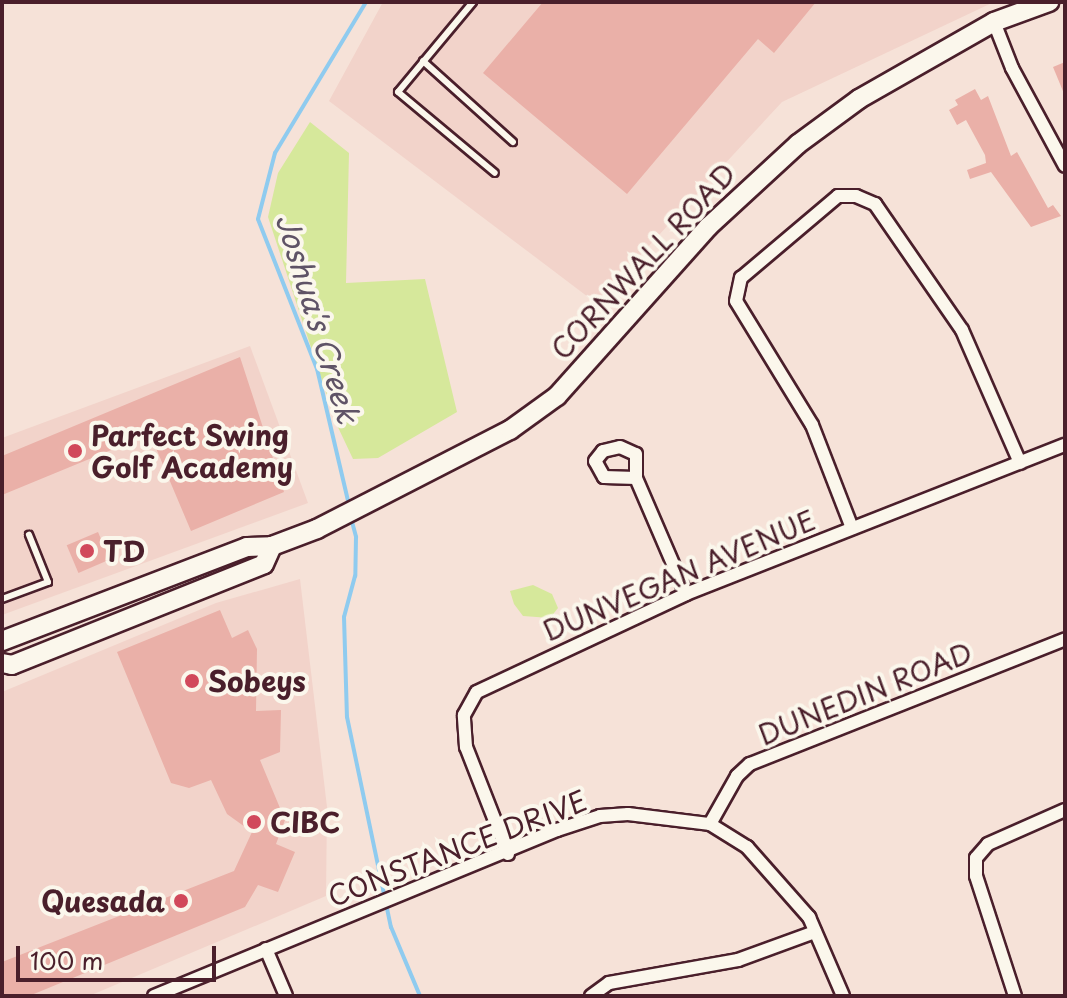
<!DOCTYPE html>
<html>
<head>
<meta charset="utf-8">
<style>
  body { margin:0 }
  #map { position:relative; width:1067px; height:998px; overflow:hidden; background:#f6e2d8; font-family:"Playpen Sans",sans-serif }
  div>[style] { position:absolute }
  .built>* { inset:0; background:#f2d3ca }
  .green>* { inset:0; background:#d6e89b }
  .stream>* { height:4px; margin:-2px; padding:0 2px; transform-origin:2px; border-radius:2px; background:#8fcbef }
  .building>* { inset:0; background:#eab0a8; transform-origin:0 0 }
  .roads { filter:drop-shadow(2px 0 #4a1f2b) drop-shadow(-2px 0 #4a1f2b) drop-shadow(0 2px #4a1f2b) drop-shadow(0 -2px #4a1f2b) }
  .service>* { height:6px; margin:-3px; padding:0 3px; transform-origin:3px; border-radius:3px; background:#fbf7ec }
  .minor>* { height:12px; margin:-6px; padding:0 6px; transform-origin:6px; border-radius:6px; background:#fbf7ec }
  .secondary>* { height:18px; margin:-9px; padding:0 9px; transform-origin:9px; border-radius:9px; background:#fbf7ec }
  .dots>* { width:22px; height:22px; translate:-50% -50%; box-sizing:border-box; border:4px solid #fbf7ec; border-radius:50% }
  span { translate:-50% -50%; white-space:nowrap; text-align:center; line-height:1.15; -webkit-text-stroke:8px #fbf7ec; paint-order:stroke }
  .street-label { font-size:28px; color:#4a1f2b }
  .poi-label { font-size:28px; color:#4a1f2b; font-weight:700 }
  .left { translate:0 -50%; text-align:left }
  .right { translate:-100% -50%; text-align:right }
  .water-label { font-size:30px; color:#5f5366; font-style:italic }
  .frame { position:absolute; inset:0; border:4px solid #4a1f2b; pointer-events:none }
  .scale { position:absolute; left:16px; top:946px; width:200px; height:36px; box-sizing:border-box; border:4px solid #4a1f2b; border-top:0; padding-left:10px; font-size:24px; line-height:28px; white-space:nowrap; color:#4a1f2b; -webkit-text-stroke:6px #fbf7ec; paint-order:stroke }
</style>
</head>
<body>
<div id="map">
  <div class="built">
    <div style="clip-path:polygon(383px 2px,994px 2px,782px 102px,596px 303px,329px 101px)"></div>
    <div style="clip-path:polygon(250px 346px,308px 503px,2px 615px,2px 438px)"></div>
    <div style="clip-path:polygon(300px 579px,327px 807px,326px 896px,89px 996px,2px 996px,2px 692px,216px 603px)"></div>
  </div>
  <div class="green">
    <div style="clip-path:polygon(310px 122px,349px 153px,346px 283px,425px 279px,457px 412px,378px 458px,353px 459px,336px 423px,268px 217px,278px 173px)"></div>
    <div style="clip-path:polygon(533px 585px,552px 594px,558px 608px,550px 618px,523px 616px,514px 604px,510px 591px)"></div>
  </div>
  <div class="stream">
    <div style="left:349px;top:505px;width:140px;rotate:-103.2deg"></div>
    <div style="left:317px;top:369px;width:161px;rotate:-111.5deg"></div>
    <div style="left:258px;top:219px;width:68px;rotate:-75.6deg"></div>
    <div style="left:275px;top:153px;width:176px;rotate:-58.9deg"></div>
    <div style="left:351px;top:518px;width:20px;rotate:75deg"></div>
    <div style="left:356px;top:537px;width:39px;rotate:91deg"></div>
    <div style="left:355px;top:576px;width:42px;rotate:105deg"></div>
    <div style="left:344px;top:617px;width:100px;rotate:88.3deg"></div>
    <div style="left:347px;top:717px;width:215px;rotate:78.2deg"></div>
    <div style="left:391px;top:927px;width:75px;rotate:67.2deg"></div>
  </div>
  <div class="building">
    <div style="clip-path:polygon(543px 2px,816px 2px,774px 53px,758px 39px,627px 194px,483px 73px)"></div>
    <div style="clip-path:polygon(1065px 62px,1065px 96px,1053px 67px)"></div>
    <div style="clip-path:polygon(975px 89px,981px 100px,988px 96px,1011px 156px,1017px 152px,1048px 208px,1053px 205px,1061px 216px,1031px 227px,991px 172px,970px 179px,967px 170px,986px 163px,985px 155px,966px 120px,957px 125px,949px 110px,958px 105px,955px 100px)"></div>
    <div style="clip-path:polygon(240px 357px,284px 492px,191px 531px,150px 434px,2px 495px,2px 456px)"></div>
    <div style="left:98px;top:532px;width:30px;height:34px;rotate:67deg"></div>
    <div style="clip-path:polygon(220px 610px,232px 638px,248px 630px,257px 649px,256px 711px,281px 710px,280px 752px,260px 760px,285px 820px,276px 844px,295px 852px,278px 892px,258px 885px,245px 907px,29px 996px,2px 996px,2px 962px,234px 871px,252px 832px,227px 814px,211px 780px,189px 788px,171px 783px,117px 652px)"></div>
  </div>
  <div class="roads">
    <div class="service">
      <div style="left:473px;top:2px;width:117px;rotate:129.8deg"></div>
      <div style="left:398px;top:92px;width:126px;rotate:39.9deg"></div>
      <div style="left:423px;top:61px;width:121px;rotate:42deg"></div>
      <div style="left:2px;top:599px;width:49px;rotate:-20.3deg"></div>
      <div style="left:48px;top:582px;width:51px;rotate:-112deg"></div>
    </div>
    <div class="minor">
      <div style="left:994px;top:22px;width:49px;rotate:68.6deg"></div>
      <div style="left:1012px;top:68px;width:111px;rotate:61.6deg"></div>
      <div style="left:636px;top:478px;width:32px;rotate:-178deg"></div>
      <div style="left:604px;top:477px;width:18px;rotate:-119deg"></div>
      <div style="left:595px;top:461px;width:13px;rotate:-51deg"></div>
      <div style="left:603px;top:451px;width:17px;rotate:-13deg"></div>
      <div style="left:620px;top:447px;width:17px;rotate:24deg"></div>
      <div style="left:636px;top:454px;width:24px;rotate:90deg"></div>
      <div style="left:636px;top:478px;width:126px;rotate:66.7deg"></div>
      <div style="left:852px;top:528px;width:110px;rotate:-111.2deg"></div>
      <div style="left:812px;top:425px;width:145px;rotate:-121.5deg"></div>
      <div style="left:736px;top:301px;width:24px;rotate:-78deg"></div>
      <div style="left:741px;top:278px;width:127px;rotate:-40.2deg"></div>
      <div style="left:838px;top:196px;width:18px"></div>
      <div style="left:856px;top:196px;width:21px;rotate:23deg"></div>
      <div style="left:875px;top:204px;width:153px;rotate:55.4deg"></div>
      <div style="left:962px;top:330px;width:145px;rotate:66.4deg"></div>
      <div style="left:710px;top:824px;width:55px;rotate:-60.6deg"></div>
      <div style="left:737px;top:776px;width:18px;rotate:-43deg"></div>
      <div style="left:750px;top:764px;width:339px;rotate:-21.6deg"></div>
      <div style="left:508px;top:854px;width:115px;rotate:-111.4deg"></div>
      <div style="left:466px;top:747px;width:32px;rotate:-94deg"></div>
      <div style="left:464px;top:715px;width:26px;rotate:-61deg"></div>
      <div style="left:477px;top:692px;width:231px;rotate:-25.1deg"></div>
      <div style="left:686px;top:594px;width:407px;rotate:-21.5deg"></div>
      <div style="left:266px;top:949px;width:51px;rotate:66.9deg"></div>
      <div style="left:154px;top:996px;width:436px;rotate:-22.4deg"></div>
      <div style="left:557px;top:830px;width:45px;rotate:-18deg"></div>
      <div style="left:600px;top:816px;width:28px;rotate:-4deg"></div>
      <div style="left:628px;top:814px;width:83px;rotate:7deg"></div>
      <div style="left:710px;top:824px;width:44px;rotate:31.9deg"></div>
      <div style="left:747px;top:847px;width:94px;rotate:48.5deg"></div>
      <div style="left:809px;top:917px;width:86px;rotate:66.7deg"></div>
      <div style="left:591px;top:996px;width:22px;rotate:-36deg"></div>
      <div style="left:609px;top:983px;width:131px;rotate:-10.1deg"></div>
      <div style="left:738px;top:960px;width:82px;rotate:-20deg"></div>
      <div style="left:1015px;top:996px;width:126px;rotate:-108deg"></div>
      <div style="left:976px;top:876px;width:18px;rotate:-90deg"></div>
      <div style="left:976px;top:858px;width:18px;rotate:-49deg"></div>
      <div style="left:988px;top:844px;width:84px;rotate:-23.8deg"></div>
    </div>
    <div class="secondary">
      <div style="left:2px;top:641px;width:262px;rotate:-21deg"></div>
      <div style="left:247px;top:547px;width:25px;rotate:-2deg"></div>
      <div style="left:272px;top:546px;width:48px;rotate:-20.7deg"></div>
      <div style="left:317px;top:529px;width:217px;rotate:-27.2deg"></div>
      <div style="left:510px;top:430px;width:58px;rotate:-35.9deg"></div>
      <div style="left:557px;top:396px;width:227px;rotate:-48.2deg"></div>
      <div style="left:708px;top:227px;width:122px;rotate:-42.7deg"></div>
      <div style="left:798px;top:144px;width:76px;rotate:-36.4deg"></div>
      <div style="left:859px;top:99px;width:155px;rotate:-29.7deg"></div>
      <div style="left:994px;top:22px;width:59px;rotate:-20deg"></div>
      <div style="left:2px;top:663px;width:10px;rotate:11deg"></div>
      <div style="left:12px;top:665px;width:271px;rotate:-21.8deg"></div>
      <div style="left:264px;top:564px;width:20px;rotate:-66deg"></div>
    </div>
  </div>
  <div class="dots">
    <div style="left:75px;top:451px;background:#d1495b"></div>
    <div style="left:87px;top:551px;background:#d1495b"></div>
    <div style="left:192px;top:681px;background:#d1495b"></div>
    <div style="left:254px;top:822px;background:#d1495b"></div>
    <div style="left:181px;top:901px;background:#d1495b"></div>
  </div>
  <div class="street-label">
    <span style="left:643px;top:261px;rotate:-47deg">CORNWALL ROAD</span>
    <span style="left:679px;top:575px;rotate:-23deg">DUNVEGAN AVENUE</span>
    <span style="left:865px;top:693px;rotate:-22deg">DUNEDIN ROAD</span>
    <span style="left:457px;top:848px;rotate:-21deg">CONSTANCE DRIVE</span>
  </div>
  <div class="poi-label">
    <span class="left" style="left:91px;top:451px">Parfect Swing<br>Golf Academy</span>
    <span class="left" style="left:103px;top:551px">TD</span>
    <span class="left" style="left:208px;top:681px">Sobeys</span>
    <span class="left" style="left:270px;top:822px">CIBC</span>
    <span class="right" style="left:165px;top:901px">Quesada</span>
  </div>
  <div class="water-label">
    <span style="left:318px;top:318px;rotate:73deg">Joshua's Creek</span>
  </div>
  <div class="frame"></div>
  <div class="scale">100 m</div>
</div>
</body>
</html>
